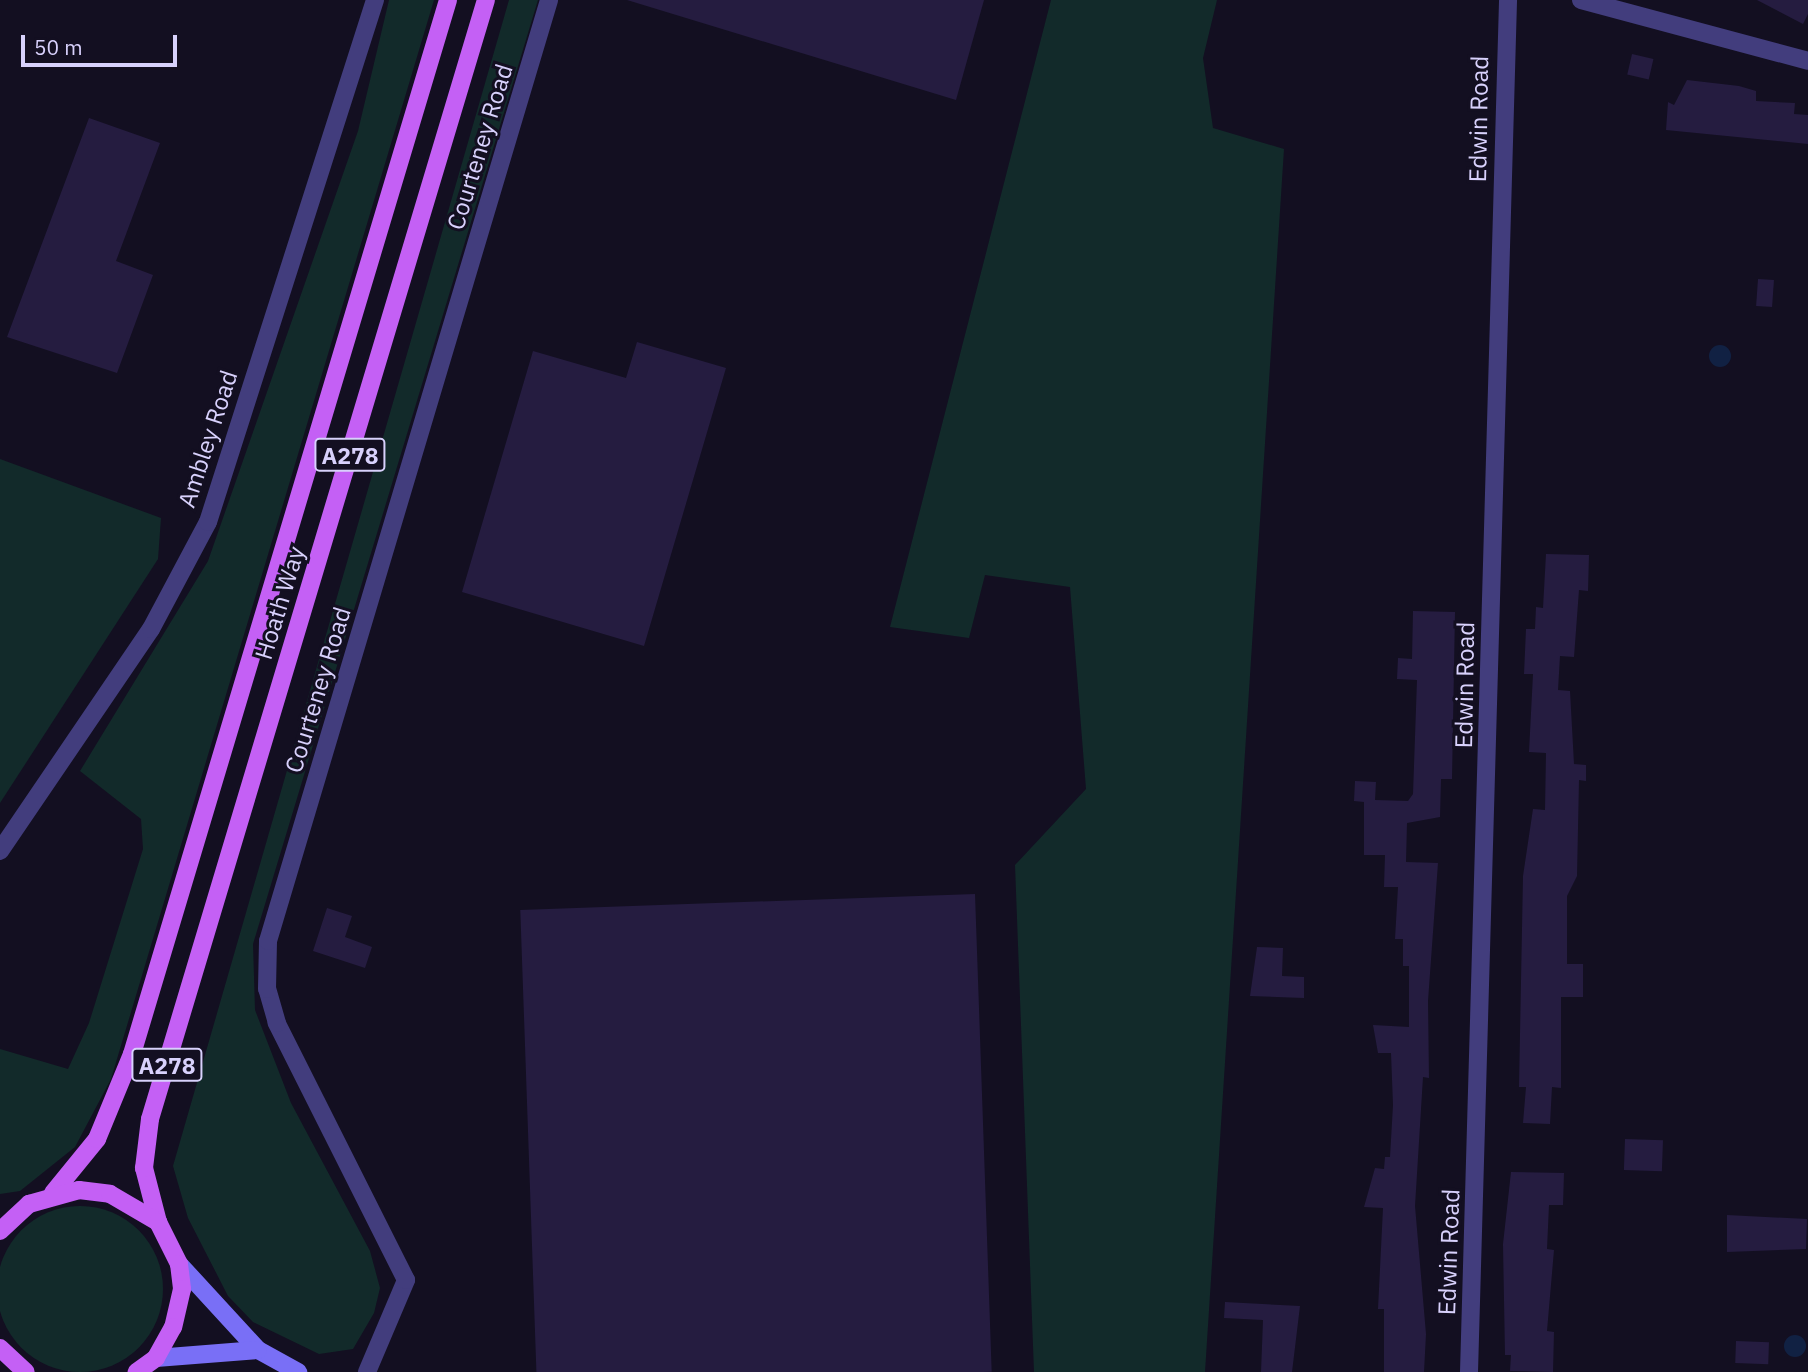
<!DOCTYPE html>
<html>
<head>
<meta charset="utf-8">
<style>
  body { margin:0 }
  #map { position:relative; width:1808px; height:1372px; overflow:hidden; background:#130f21; font-family:"IBM Plex Sans",sans-serif }
  div>[style] { position:absolute }
  .green>* { inset:0; background:#122a2a }
  .round { border-radius:50% }
  .water>* { inset:0; background:#112143 }
  .building>* { inset:0; background:#251c40; transform-origin:0 0 }
  .street>* { height:18px; margin:-9px; padding:0 9px; transform-origin:9px; border-radius:9px; background:#423d7d }
  .secondary>* { height:18px; margin:-9px; padding:0 9px; transform-origin:9px; border-radius:9px; background:#796ff6 }
  .primary>* { height:18px; margin:-9px; padding:0 9px; transform-origin:9px; border-radius:9px; background:#c460f5 }
  span { translate:-50% -50%; white-space:nowrap; text-align:center; line-height:1.15; -webkit-text-stroke:6px #130f21; paint-order:stroke }
  .shield-label span { padding:2px 5px; background:#130f21; border:2px solid; border-radius:5px; -webkit-text-stroke-width:0 }
  .shield-label { font-size:23px; color:#d8d1fc; font-weight:700 }
  .street-label { font-size:24px; color:#d8d1fc }
  .scale { position:absolute; left:21px; top:35px; width:156px; height:32px; box-sizing:border-box; border:4px solid #d8d1fc; border-top:0; padding-left:9px; font-size:21px; line-height:24px; white-space:nowrap; color:#d8d1fc; -webkit-text-stroke:5px #130f21; paint-order:stroke }
</style>
</head>
<body>
<div id="map">
  <div class="green">
    <div style="clip-path:polygon(389px 0,434px 0,111px 1079px,75px 1147px,20px 1191px,0 1194px,0 1049px,68px 1069px,89px 1023px,143px 849px,141px 819px,80px 771px,208px 561px,358px 131px)"></div>
    <div style="clip-path:polygon(509px 0,538px 0,253px 944px,255px 1010px,291px 1103px,370px 1251px,380px 1288px,374px 1313px,353px 1349px,319px 1354px,253px 1322px,228px 1296px,188px 1218px,173px 1166px)"></div>
    <div style="clip-path:polygon(1051px 0,1217px 0,1203px 58px,1213px 128px,1284px 149px,1205px 1372px,1034px 1372px,1015px 865px,1086px 789px,1070px 587px,985px 575px,969px 638px,890px 627px)"></div>
    <div style="clip-path:polygon(0 459px,161px 518px,158px 559px,0 803px)"></div>
    <div class="round" style="left:-3px;top:1206px;width:166px;height:166px"></div>
  </div>
  <div class="water">
    <div class="round" style="left:1709px;top:345px;width:22px;height:22px"></div>
    <div class="round" style="left:1784px;top:1335px;width:22px;height:22px"></div>
  </div>
  <div class="building">
    <div style="clip-path:polygon(627px 0,984px 0,956px 100px)"></div>
    <div style="clip-path:polygon(1757px 0,1808px 0,1808px 14px,1803px 24px)"></div>
    <div style="left:1632px;top:54px;width:22px;height:21px;rotate:13deg"></div>
    <div style="clip-path:polygon(1687px 80px,1739px 86px,1756px 91px,1756px 101px,1795px 103px,1794px 114px,1808px 115px,1808px 144px,1666px 130px,1668px 102px,1674px 105px)"></div>
    <div style="clip-path:polygon(89px 118px,160px 143px,116px 261px,153px 275px,117px 373px,7px 337px)"></div>
    <div style="left:1758px;top:279px;width:16px;height:27px;rotate:4deg"></div>
    <div style="clip-path:polygon(637px 342px,726px 368px,644px 646px,462px 592px,533px 351px,626px 378px)"></div>
    <div style="clip-path:polygon(1546px 554px,1589px 555px,1588px 591px,1579px 590px,1574px 657px,1560px 656px,1558px 690px,1570px 691px,1574px 764px,1586px 765px,1586px 781px,1579px 780px,1577px 876px,1567px 896px,1567px 964px,1583px 964px,1583px 997px,1561px 997px,1561px 1088px,1552px 1087px,1550px 1124px,1523px 1123px,1526px 1087px,1519px 1087px,1523px 876px,1533px 809px,1545px 810px,1546px 753px,1529px 752px,1533px 674px,1524px 674px,1526px 629px,1535px 629px,1536px 607px,1543px 608px)"></div>
    <div style="clip-path:polygon(1413px 611px,1455px 612px,1452px 779px,1441px 779px,1440px 817px,1407px 823px,1406px 862px,1438px 863px,1428px 1001px,1429px 1078px,1423px 1077px,1415px 1206px,1426px 1334px,1424px 1372px,1384px 1372px,1384px 1309px,1378px 1309px,1383px 1208px,1364px 1207px,1375px 1168px,1384px 1169px,1385px 1157px,1390px 1157px,1393px 1105px,1391px 1053px,1378px 1053px,1373px 1025px,1409px 1027px,1409px 966px,1403px 966px,1403px 939px,1395px 939px,1398px 887px,1384px 887px,1385px 855px,1364px 855px,1364px 802px,1354px 801px,1355px 781px,1376px 782px,1375px 800px,1408px 801px,1413px 794px,1417px 680px,1397px 679px,1398px 658px,1412px 659px)"></div>
    <div style="left:975px;top:894px;width:478px;height:455px;rotate:88deg"></div>
    <div style="clip-path:polygon(327px 908px,352px 916px,345px 937px,372px 947px,365px 968px,313px 951px)"></div>
    <div style="clip-path:polygon(1257px 947px,1283px 948px,1282px 976px,1304px 977px,1304px 998px,1250px 996px)"></div>
    <div style="left:1625px;top:1139px;width:38px;height:31px;rotate:2deg"></div>
    <div style="clip-path:polygon(1511px 1172px,1564px 1173px,1563px 1205px,1549px 1205px,1547px 1249px,1554px 1250px,1547px 1331px,1554px 1332px,1553px 1372px,1510px 1371px,1511px 1355px,1505px 1355px,1503px 1244px)"></div>
    <div style="clip-path:polygon(1727px 1215px,1807px 1219px,1806px 1249px,1727px 1252px)"></div>
    <div style="clip-path:polygon(1225px 1302px,1300px 1306px,1292px 1372px,1261px 1372px,1263px 1320px,1224px 1318px)"></div>
    <div style="left:1736px;top:1341px;width:33px;height:22px;rotate:2deg"></div>
  </div>
  <div class="street">
    <div style="left:1581px;top:0;width:235px;rotate:15deg"></div>
    <div style="left:0;top:851px;width:268px;rotate:-55.8deg"></div>
    <div style="left:151px;top:629px;width:121px;rotate:-62deg"></div>
    <div style="left:208px;top:522px;width:548px;rotate:-72.26deg"></div>
    <div style="left:367px;top:1372px;width:100px;rotate:-67deg"></div>
    <div style="left:406px;top:1280px;width:288px;rotate:-116.7deg"></div>
    <div style="left:277px;top:1023px;width:35px;rotate:-106deg"></div>
    <div style="left:267px;top:989px;width:48px;rotate:-88.8deg"></div>
    <div style="left:268px;top:941px;width:982px;rotate:-73.37deg"></div>
    <div style="left:1469px;top:1372px;width:1373px;rotate:-88.37deg"></div>
  </div>
  <div class="secondary">
    <div style="left:179px;top:1264px;width:117px;rotate:47.4deg"></div>
    <div style="left:258px;top:1350px;width:46px;rotate:28.8deg"></div>
    <div style="left:156px;top:1358px;width:102px;rotate:-4.5deg"></div>
  </div>
  <div class="primary">
    <div style="left:53px;top:1193px;width:70px;rotate:-50.8deg"></div>
    <div style="left:97px;top:1139px;width:92px;rotate:-67.6deg"></div>
    <div style="left:132px;top:1054px;width:1100px;rotate:-73.31deg"></div>
    <div style="left:158px;top:1222px;width:56px;rotate:-104.5deg"></div>
    <div style="left:144px;top:1168px;width:49px;rotate:-83deg"></div>
    <div style="left:150px;top:1119px;width:1168px;rotate:-73.29deg"></div>
    <div style="left:0;top:1231px;width:40px;rotate:-43deg"></div>
    <div style="left:29px;top:1204px;width:52px;rotate:-15.6deg"></div>
    <div style="left:79px;top:1190px;width:31px;rotate:7deg"></div>
    <div style="left:110px;top:1194px;width:56px;rotate:30.3deg"></div>
    <div style="left:158px;top:1222px;width:47px;rotate:63.4deg"></div>
    <div style="left:179px;top:1264px;width:25px;rotate:83deg"></div>
    <div style="left:182px;top:1289px;width:39px;rotate:103deg"></div>
    <div style="left:173px;top:1327px;width:35px;rotate:119deg"></div>
    <div style="left:156px;top:1358px;width:24px;rotate:144deg"></div>
    <div style="left:0;top:1348px;width:35px;rotate:43deg"></div>
  </div>
  <div class="shield-label">
    <span style="left:350px;top:455px">A278</span>
    <span style="left:167px;top:1065px">A278</span>
  </div>
  <div class="street-label">
    <span style="left:1479px;top:119px;rotate:-89deg">Edwin Road</span>
    <span style="left:480px;top:147px;rotate:-73deg">Courteney Road</span>
    <span style="left:208px;top:439px;rotate:-72deg">Ambley Road</span>
    <span style="left:280px;top:603px;rotate:-73deg">Hoath Way</span>
    <span style="left:1465px;top:685px;rotate:-89deg">Edwin Road</span>
    <span style="left:318px;top:690px;rotate:-73deg">Courteney Road</span>
    <span style="left:1449px;top:1252px;rotate:-88deg">Edwin Road</span>
  </div>
  <div class="scale">50 m</div>
</div>
</body>
</html>
